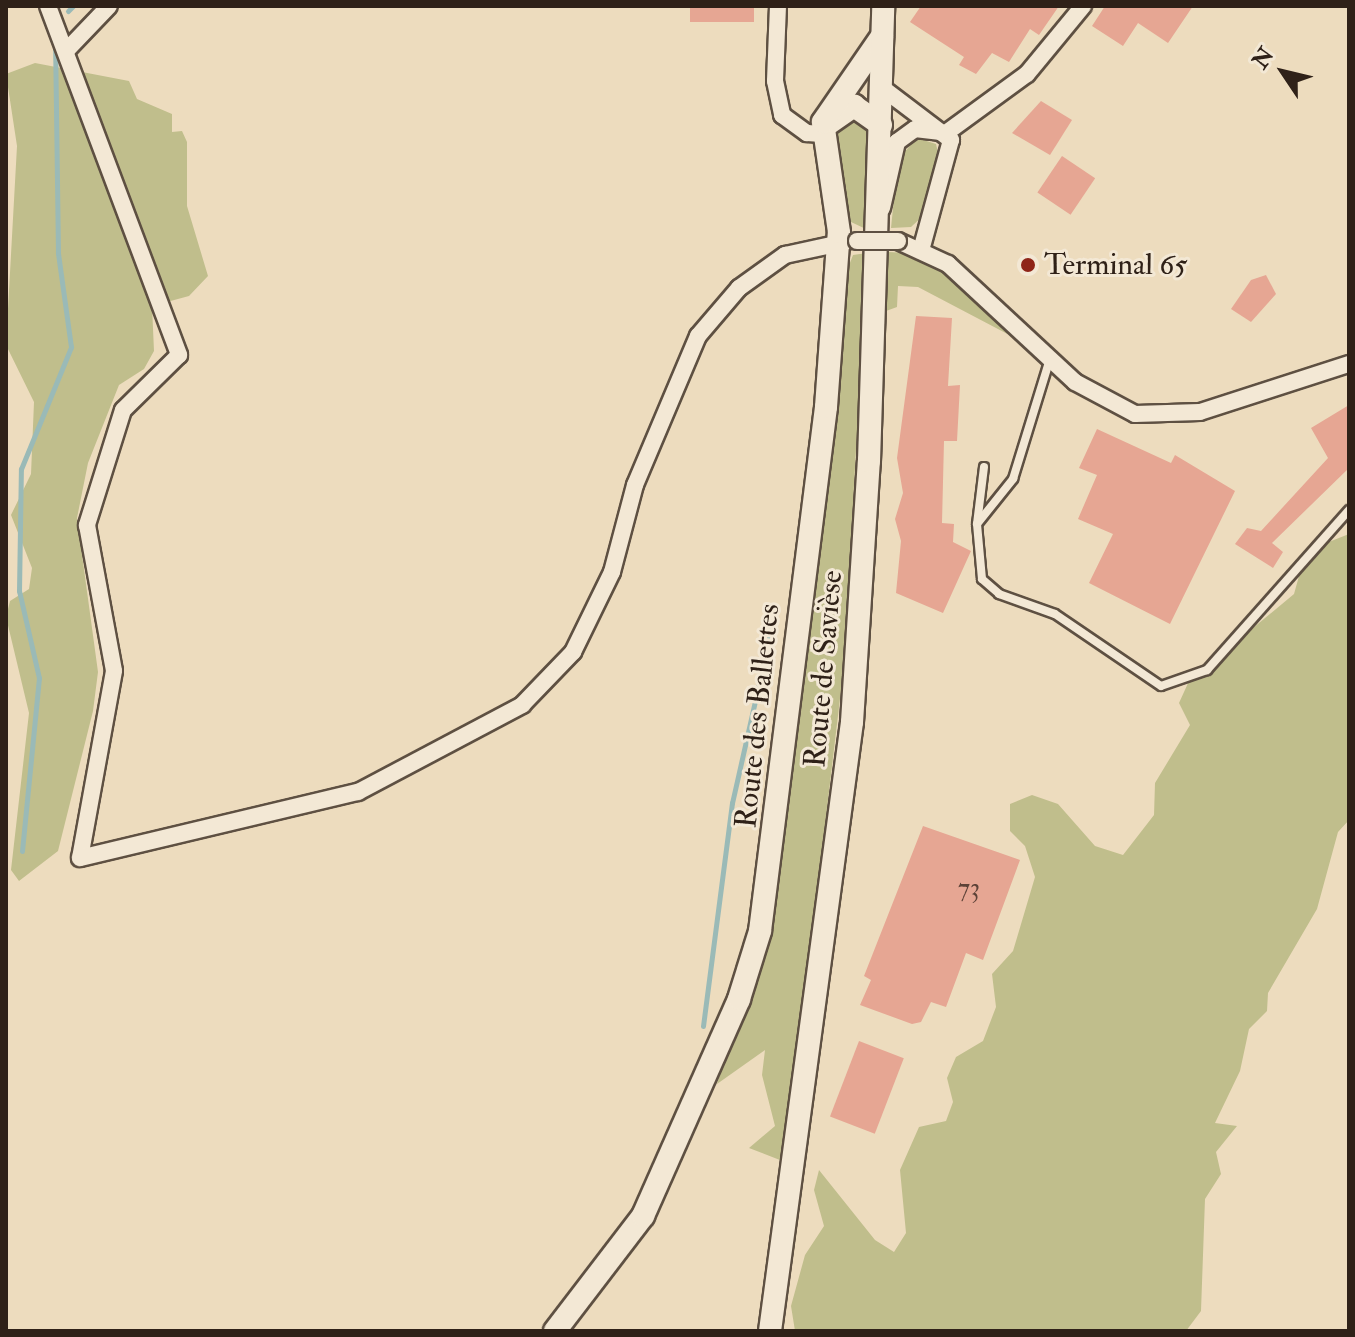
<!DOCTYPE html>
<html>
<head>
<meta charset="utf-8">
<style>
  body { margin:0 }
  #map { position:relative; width:1355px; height:1337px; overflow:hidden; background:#eddcbe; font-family:"IM FELL Double Pica",serif }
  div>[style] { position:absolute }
  .green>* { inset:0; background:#c0be8c }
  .stream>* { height:5px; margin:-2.5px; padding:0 2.5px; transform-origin:2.5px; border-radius:2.5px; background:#9abab7 }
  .building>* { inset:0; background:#e6a693; transform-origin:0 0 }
  .roads { filter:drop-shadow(2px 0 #5e5042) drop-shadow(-2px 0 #5e5042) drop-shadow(0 2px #5e5042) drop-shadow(0 -2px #5e5042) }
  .lane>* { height:8px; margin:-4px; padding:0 4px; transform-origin:4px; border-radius:4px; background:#f3e8d5 }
  .street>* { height:16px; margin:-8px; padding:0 8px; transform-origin:8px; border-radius:8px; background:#f3e8d5 }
  .secondary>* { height:22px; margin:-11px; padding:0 11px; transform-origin:11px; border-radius:11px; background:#f3e8d5 }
  .bridges { filter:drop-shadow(2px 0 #5e5042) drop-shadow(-2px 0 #5e5042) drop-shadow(0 2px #5e5042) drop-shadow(0 -2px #5e5042) }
  .street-bridge>* { height:16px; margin:-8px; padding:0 8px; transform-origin:8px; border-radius:8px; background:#f3e8d5 }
  .dots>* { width:22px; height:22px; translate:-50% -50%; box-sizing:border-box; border:4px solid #f3e8d5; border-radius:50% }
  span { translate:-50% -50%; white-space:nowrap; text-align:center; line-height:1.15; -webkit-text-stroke:6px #f3e8d5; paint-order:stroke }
  .number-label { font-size:26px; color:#5d4237 }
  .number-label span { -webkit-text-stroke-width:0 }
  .poi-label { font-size:30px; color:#2f2118 }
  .left { translate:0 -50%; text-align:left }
  .street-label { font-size:30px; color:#2f2118 }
  .frame { position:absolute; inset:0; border:8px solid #2f2118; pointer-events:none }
  .north { position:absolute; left:1243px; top:32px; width:80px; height:80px; -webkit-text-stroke:6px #f3e8d5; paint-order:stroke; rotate:305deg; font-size:22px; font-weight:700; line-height:32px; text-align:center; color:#2f2118 }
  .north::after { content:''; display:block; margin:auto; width:28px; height:36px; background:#2f2118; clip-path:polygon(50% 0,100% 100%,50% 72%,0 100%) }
</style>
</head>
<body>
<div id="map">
  <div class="green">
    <div style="clip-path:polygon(35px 63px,129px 81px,137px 99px,172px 114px,172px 132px,182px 131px,187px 142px,187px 206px,208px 276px,189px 296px,152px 306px,154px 351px,144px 369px,119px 385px,88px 463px,77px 518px,98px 672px,93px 711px,58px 851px,19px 881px,11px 870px,29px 713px,6px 617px,10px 601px,29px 589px,32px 568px,11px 515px,31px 474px,34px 402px,6px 345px,17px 146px,6px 74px)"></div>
    <div style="clip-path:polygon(851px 114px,870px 130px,868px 230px,851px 222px,833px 148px,838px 120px)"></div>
    <div style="clip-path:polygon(917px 138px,936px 144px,939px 157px,925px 214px,911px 227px,891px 228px,898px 159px)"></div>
    <div style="clip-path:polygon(888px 252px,908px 253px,945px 272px,1017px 339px,918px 287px,898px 286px,897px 307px,886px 311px)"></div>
    <div style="clip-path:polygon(867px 253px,844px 665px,785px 1162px,749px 1148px,775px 1126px,762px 1075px,765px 1050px,717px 1084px,777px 895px,831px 462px,844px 278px,853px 255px)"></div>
    <div style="clip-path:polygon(1349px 534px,1349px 820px,1338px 832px,1317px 909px,1268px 993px,1267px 1011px,1249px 1029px,1240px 1071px,1215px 1123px,1237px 1126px,1216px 1152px,1221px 1174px,1205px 1199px,1201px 1311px,1186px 1331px,795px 1331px,791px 1306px,805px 1255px,824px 1226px,814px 1190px,819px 1170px,875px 1240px,894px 1252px,906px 1233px,900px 1170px,919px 1127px,946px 1121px,953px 1102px,947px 1078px,956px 1057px,983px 1041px,996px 1007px,992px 974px,1013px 951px,1035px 877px,1025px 846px,1010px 831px,1010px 804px,1032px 795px,1058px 804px,1095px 846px,1123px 855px,1154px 815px,1155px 783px,1190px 725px,1179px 703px,1189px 681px,1294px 594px,1306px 551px)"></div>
  </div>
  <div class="stream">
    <div style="left:68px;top:11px;width:7px;rotate:-45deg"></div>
    <div style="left:22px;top:851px;width:174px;rotate:-84.4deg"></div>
    <div style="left:39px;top:678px;width:89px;rotate:-102.9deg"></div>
    <div style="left:19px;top:591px;width:122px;rotate:-89.1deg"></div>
    <div style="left:21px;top:469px;width:132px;rotate:-67.7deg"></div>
    <div style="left:71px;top:347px;width:95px;rotate:-97.9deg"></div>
    <div style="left:58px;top:253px;width:207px;rotate:-90.8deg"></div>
    <div style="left:703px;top:1026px;width:225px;rotate:-82.6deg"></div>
    <div style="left:732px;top:803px;width:187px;rotate:-77.3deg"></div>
  </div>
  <div class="building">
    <div style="left:690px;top:6px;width:64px;height:16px"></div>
    <div style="clip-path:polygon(921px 6px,1059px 6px,1039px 35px,1030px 29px,1009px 62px,992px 53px,976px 74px,959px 65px,964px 57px,910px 22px)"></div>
    <div style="clip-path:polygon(1105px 6px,1193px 6px,1168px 43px,1138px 23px,1123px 46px,1092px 26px)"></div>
    <div style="clip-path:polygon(1041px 101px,1072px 120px,1050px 155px,1012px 133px)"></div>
    <div style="left:1062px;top:156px;width:40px;height:44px;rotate:34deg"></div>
    <div style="clip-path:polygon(1266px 275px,1276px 294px,1251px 322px,1231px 309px,1251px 280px)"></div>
    <div style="clip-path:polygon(916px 316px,952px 318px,948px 386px,960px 385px,957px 441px,944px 441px,942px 523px,954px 524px,953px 542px,971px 551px,943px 613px,896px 593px,901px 541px,895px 519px,903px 493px,897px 458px)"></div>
    <div style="clip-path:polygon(1349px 405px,1349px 468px,1272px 543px,1283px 552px,1273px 568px,1235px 544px,1247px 528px,1261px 531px,1328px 458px,1311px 428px)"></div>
    <div style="clip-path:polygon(1097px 429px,1171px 463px,1175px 455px,1235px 491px,1170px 624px,1089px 583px,1113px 534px,1078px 519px,1097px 475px,1079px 468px)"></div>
    <div style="clip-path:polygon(923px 826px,1020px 860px,983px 960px,966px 953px,946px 1007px,931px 1002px,921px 1022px,912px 1024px,860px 1005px,871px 980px,864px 976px)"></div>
    <div style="left:859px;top:1041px;width:48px;height:81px;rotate:21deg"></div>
  </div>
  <div class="roads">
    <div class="lane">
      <div style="left:984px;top:467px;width:57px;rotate:97deg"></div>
      <div style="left:977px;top:524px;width:55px;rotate:84.8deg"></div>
      <div style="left:982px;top:579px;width:23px;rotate:41deg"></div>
      <div style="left:999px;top:594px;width:59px;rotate:19.7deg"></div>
      <div style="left:1055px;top:614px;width:128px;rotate:34.2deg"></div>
      <div style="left:1161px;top:686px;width:49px;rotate:-19.2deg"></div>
      <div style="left:1207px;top:670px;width:214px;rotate:-48.4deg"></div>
      <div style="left:977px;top:524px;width:58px;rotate:-51.3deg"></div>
      <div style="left:1013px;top:479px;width:126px;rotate:-72.9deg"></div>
    </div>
    <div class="street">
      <div style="left:48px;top:6px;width:373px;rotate:69.4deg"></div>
      <div style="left:179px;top:355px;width:78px;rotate:135.5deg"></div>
      <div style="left:123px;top:410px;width:121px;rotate:107.4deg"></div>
      <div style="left:87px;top:525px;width:148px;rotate:79.5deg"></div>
      <div style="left:114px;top:671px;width:190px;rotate:100.3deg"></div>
      <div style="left:80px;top:858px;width:286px;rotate:-13.4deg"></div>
      <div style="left:358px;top:792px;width:186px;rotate:-27.9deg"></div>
      <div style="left:522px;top:705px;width:74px;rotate:-46.1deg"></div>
      <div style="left:573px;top:652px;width:89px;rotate:-64deg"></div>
      <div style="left:612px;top:572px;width:90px;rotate:-75.2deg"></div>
      <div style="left:635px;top:485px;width:162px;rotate:-67.1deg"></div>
      <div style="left:698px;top:336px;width:63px;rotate:-49.5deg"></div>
      <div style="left:739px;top:288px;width:57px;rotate:-35.7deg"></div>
      <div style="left:785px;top:255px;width:61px;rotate:-12.2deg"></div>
      <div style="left:778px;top:6px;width:75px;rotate:92.3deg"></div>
      <div style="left:775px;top:81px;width:35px;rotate:78deg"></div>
      <div style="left:782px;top:115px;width:31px;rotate:36deg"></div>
      <div style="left:807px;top:133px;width:15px;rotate:4deg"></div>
      <div style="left:66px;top:51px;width:62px;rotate:-46.3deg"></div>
      <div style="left:881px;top:87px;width:88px;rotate:37.1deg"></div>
      <div style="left:951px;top:140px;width:111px;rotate:105.2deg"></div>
      <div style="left:946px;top:133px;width:100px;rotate:-36.1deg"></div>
      <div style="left:1027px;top:74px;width:88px;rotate:-50.5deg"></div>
      <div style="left:882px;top:208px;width:68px;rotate:-77.2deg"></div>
      <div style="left:897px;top:142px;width:22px;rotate:-36deg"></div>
      <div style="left:915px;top:129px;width:26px;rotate:7deg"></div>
      <div style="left:898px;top:241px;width:55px;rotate:24.7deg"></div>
      <div style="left:948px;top:264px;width:173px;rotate:42.9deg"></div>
      <div style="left:1075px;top:382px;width:68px;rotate:28.1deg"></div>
      <div style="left:1135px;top:414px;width:65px;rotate:-1.8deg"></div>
      <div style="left:1200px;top:412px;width:157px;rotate:-17.9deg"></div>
    </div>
    <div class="secondary">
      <div style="left:828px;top:124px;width:32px;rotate:-35deg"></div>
      <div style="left:854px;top:106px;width:33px;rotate:35deg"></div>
      <div style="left:555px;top:1331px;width:145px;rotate:-52.6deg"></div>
      <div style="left:643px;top:1216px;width:237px;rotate:-66.1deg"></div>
      <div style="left:739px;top:999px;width:71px;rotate:-72.8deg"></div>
      <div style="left:760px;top:931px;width:528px;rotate:-82.82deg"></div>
      <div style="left:826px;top:407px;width:175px;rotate:-85.8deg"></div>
      <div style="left:839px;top:232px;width:111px;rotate:-98.3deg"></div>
      <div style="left:823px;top:122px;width:104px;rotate:-55.5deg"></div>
      <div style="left:770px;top:1331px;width:614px;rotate:-82.33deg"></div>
      <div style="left:852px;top:722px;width:262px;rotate:-86.3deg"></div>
      <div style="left:869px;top:461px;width:455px;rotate:-88.2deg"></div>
    </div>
  </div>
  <div class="bridges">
    <div class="street-bridge">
      <div style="left:857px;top:241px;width:41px"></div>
    </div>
  </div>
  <div class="dots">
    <div style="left:1028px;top:265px;background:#8f2418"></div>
  </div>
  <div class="number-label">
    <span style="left:969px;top:889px">73</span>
  </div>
  <div class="poi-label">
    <span class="left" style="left:1044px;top:265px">Terminal 65</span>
  </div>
  <div class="street-label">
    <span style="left:824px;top:669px;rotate:-85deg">Route de Savièse</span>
    <span style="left:758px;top:716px;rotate:-84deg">Route des Ballettes</span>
  </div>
  <div class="frame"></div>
  <div class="north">N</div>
</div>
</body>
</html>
